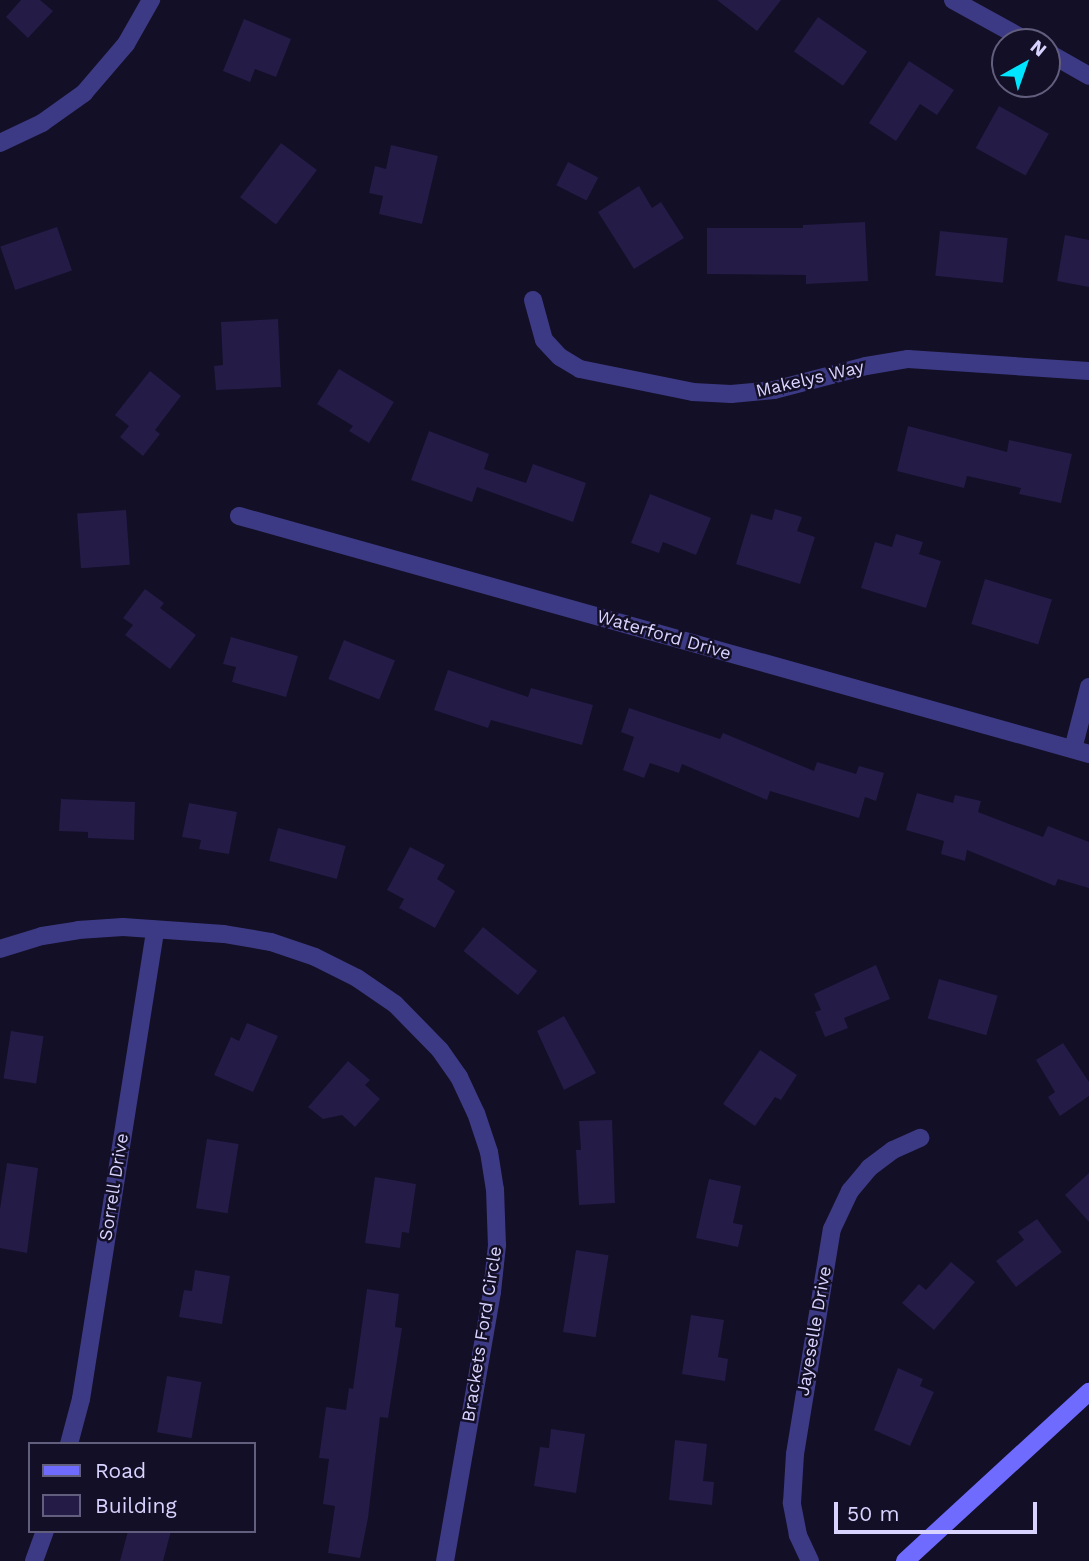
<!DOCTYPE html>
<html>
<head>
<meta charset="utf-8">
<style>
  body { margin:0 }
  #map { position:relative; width:1089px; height:1561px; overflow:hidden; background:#130f26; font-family:"Work Sans",sans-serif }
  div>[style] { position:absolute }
  .building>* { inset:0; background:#241b47; transform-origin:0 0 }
  .street>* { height:18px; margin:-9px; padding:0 9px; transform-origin:9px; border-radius:9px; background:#3d3a85 }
  .secondary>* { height:18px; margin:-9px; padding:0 9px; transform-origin:9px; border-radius:9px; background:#6f6bff }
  span { translate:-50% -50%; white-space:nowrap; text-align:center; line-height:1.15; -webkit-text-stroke:5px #130f26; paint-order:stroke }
  .street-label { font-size:18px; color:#d9d4ff }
  .legend { position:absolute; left:28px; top:1442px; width:228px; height:91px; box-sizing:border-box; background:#130f26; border:2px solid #625e7d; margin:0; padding:9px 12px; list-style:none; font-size:21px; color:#d9d4ff }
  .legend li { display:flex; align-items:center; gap:14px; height:35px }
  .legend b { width:35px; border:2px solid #625e7d }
  .north { position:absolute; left:991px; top:28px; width:70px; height:70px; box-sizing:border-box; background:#130f26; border:2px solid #625e7d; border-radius:50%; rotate:40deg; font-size:19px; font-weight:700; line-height:28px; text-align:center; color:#d9d4ff }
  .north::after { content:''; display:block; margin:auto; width:24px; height:32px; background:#00e5ff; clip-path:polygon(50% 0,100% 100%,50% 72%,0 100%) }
  .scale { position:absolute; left:834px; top:1502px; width:203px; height:32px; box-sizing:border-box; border:4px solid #d9d4ff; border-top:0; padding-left:9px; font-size:21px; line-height:24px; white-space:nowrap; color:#d9d4ff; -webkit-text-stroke:5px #130f26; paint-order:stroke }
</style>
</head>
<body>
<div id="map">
  <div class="building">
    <div style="clip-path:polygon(21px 0,40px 0,53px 11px,28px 38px,6px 17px)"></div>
    <div style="clip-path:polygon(717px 0,781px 0,757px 31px)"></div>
    <div style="left:818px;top:17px;width:60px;height:42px;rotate:35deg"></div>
    <div style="clip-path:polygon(244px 19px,291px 39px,276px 77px,255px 69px,250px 82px,223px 71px)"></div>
    <div style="clip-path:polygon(909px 61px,954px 90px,937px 115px,920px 104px,896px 141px,869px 123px)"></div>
    <div style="left:999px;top:106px;width:57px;height:48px;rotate:29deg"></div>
    <div style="left:281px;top:143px;width:45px;height:68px;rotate:37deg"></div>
    <div style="clip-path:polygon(391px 145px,438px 156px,422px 224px,379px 214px,383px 196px,369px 193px,375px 166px,386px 169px)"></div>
    <div style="left:568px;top:162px;width:34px;height:26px;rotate:27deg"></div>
    <div style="clip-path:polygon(639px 186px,652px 208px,661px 202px,684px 238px,634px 269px,598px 212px)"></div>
    <div style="clip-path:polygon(865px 222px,868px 281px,806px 284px,806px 275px,707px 274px,707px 228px,803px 228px,803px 225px)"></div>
    <div style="left:57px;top:227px;width:46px;height:60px;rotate:71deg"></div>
    <div style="left:940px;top:231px;width:68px;height:45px;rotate:6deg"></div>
    <div style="clip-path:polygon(1065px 235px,1089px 240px,1089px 287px,1057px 281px)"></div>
    <div style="clip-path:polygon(278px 319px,281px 387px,216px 390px,214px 366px,223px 365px,221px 322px)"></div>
    <div style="clip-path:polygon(339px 369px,394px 402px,369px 443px,349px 431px,353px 426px,317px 404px)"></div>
    <div style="clip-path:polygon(150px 371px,181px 396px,155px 430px,160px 434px,143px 456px,120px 437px,129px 426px,115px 415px)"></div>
    <div style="clip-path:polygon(908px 426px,1007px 452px,1009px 440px,1072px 454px,1061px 503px,1019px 494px,1021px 488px,967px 476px,964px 488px,897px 471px)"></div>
    <div style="clip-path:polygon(429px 431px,489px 454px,484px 469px,526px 483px,533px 464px,586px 483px,573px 522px,477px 487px,472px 502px,411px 480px)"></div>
    <div style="clip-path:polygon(650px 494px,711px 518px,696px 555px,663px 542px,659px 553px,631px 543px)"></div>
    <div style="clip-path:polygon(775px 509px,802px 517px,797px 531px,815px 537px,800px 584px,736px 564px,751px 514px,772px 520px)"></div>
    <div style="left:126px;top:510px;width:55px;height:49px;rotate:86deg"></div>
    <div style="clip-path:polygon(896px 534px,923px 542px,919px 554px,941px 561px,926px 608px,861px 588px,875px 542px,892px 547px)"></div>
    <div style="left:985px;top:579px;width:70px;height:47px;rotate:17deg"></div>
    <div style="clip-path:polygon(145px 589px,164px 603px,160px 608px,196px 635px,170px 669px,125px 635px,133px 625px,123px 618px)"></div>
    <div style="clip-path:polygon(231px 637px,298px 656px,286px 697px,232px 682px,236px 667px,223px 664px)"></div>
    <div style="left:344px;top:640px;width:55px;height:42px;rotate:22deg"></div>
    <div style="clip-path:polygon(448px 670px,528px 697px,531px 688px,593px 705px,582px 745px,491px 720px,488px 728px,434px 710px)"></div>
    <div style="clip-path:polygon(629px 708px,720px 739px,723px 733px,814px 771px,817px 762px,856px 774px,859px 766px,884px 773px,876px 801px,865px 797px,859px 818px,770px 791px,767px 800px,682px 764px,679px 773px,650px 763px,644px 778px,623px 770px,634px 737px,621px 732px)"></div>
    <div style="clip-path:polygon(917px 793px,953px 803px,955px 795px,981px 801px,978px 812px,1043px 837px,1048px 826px,1089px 842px,1089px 888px,1058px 879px,1055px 886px,967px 850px,965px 861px,941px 854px,944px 841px,906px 830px)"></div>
    <div style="clip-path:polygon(61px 799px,135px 802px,134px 840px,88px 838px,88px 832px,59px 831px)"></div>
    <div style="clip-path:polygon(189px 803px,237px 812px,229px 854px,199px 849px,201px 840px,182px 837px)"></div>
    <div style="left:278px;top:828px;width:70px;height:34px;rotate:15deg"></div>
    <div style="clip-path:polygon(410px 847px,445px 865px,437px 879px,455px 891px,435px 928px,399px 908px,404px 899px,387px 890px)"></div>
    <div style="left:483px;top:927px;width:70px;height:31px;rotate:39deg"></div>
    <div style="clip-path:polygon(876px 965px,890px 999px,844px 1018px,848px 1028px,825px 1037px,815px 1012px,821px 1010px,814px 994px)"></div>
    <div style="left:939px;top:979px;width:61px;height:41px;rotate:16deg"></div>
    <div style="clip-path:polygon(564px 1016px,596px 1073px,564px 1090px,537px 1031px)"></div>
    <div style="clip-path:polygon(247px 1023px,278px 1036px,253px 1092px,214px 1075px,231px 1037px,239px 1041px)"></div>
    <div style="left:11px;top:1031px;width:33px;height:48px;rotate:9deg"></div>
    <div style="clip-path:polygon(1063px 1043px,1089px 1082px,1089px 1096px,1060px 1116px,1048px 1097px,1055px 1092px,1036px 1060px)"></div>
    <div style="clip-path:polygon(760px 1050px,797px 1075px,781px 1100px,775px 1097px,755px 1126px,723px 1104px)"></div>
    <div style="clip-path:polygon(348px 1061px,370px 1080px,365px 1085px,380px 1099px,355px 1127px,342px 1115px,323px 1119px,308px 1107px)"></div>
    <div style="clip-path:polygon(612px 1120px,615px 1203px,579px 1205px,576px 1150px,581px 1150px,579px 1121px)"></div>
    <div style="left:207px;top:1139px;width:32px;height:70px;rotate:9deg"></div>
    <div style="clip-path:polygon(7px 1163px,38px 1168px,27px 1253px,0 1248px,0 1209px)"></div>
    <div style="clip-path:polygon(1089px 1173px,1089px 1222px,1065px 1195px)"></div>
    <div style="clip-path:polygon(375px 1177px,416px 1184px,409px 1233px,402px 1232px,400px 1248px,365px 1243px)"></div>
    <div style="clip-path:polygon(709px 1179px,741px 1186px,733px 1223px,743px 1225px,738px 1247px,696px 1238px)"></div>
    <div style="clip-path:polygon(1037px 1219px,1062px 1252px,1016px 1287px,996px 1261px,1024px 1240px,1018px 1232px)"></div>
    <div style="left:576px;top:1250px;width:33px;height:83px;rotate:9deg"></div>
    <div style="clip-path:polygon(951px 1262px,975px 1282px,934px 1330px,902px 1303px,919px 1284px,926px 1290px)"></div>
    <div style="clip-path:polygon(195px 1270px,230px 1276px,222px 1324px,179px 1317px,184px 1290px,192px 1291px)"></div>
    <div style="clip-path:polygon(367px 1289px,399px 1294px,395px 1327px,402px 1328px,388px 1418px,380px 1417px,368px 1518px,360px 1558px,328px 1553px,335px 1506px,323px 1504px,329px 1459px,319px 1458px,326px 1407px,346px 1410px,349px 1388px,353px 1389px)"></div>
    <div style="clip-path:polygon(691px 1315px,724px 1320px,718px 1357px,728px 1359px,725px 1381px,682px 1374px)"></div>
    <div style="clip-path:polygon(898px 1368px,923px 1379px,920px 1386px,934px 1392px,910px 1446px,874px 1430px)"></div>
    <div style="left:167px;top:1376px;width:35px;height:57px;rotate:10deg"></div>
    <div style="clip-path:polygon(551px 1429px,585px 1434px,576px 1493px,534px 1486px,540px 1447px,549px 1448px)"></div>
    <div style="clip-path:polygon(675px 1440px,707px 1444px,703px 1481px,714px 1482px,712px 1505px,669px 1500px)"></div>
    <div style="clip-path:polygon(128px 1531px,171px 1531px,163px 1561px,120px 1561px)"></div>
  </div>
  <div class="street">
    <div style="left:953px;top:0;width:87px;rotate:28.9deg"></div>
    <div style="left:1047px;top:52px;width:48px;rotate:29.7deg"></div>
    <div style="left:0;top:143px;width:47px;rotate:-25.5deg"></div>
    <div style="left:42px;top:123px;width:52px;rotate:-35.5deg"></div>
    <div style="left:84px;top:93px;width:65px;rotate:-49.4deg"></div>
    <div style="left:126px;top:44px;width:51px;rotate:-60.4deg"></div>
    <div style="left:533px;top:300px;width:41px;rotate:74.6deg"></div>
    <div style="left:544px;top:340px;width:23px;rotate:47deg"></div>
    <div style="left:560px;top:357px;width:23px;rotate:31deg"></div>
    <div style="left:580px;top:369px;width:115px;rotate:11.5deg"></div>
    <div style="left:693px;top:392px;width:38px;rotate:3deg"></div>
    <div style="left:731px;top:394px;width:43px;rotate:-5.3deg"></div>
    <div style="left:774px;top:390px;width:95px;rotate:-14.6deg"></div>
    <div style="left:866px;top:366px;width:43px;rotate:-9.5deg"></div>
    <div style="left:908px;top:359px;width:181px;rotate:3.8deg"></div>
    <div style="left:239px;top:516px;width:883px;rotate:15.64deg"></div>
    <div style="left:1073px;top:749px;width:64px;rotate:-75.5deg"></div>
    <div style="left:0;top:949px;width:44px;rotate:-17.2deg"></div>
    <div style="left:42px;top:936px;width:36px;rotate:-9deg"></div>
    <div style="left:78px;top:930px;width:45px;rotate:-3.8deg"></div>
    <div style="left:123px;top:927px;width:101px;rotate:4deg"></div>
    <div style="left:224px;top:934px;width:48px;rotate:9.7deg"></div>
    <div style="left:271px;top:942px;width:46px;rotate:18.8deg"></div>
    <div style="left:315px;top:957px;width:47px;rotate:26.6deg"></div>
    <div style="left:357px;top:978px;width:46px;rotate:34.4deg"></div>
    <div style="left:395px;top:1004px;width:64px;rotate:45.6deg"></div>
    <div style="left:440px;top:1050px;width:33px;rotate:55deg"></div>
    <div style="left:459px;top:1077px;width:40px;rotate:65deg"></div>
    <div style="left:476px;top:1113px;width:41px;rotate:71.6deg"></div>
    <div style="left:489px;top:1152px;width:37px;rotate:81deg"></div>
    <div style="left:495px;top:1189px;width:56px;rotate:88deg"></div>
    <div style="left:497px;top:1245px;width:47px;rotate:96.1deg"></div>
    <div style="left:492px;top:1292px;width:273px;rotate:99.9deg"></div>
    <div style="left:69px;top:1444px;width:47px;rotate:-75.1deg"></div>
    <div style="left:81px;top:1399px;width:475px;rotate:-81deg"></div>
    <div style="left:34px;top:1561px;width:32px;rotate:-70deg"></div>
    <div style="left:810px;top:1561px;width:29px;rotate:-115deg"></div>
    <div style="left:798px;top:1535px;width:33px;rotate:-101deg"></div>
    <div style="left:792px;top:1503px;width:49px;rotate:-86.5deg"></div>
    <div style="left:795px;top:1454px;width:228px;rotate:-80.7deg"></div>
    <div style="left:832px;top:1229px;width:42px;rotate:-64.7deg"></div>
    <div style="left:850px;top:1191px;width:30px;rotate:-50deg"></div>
    <div style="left:869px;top:1168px;width:30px;rotate:-37deg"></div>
    <div style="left:893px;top:1150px;width:30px;rotate:-24deg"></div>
  </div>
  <div class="secondary">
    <div style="left:905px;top:1561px;width:250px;rotate:-42.6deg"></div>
  </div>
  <div class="street-label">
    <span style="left:810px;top:379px;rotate:-13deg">Makelys Way</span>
    <span style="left:664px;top:635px;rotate:16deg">Waterford Drive</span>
    <span style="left:114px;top:1187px;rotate:-81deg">Sorrell Drive</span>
    <span style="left:814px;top:1331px;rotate:-80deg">Jayeselle Drive</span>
    <span style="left:482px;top:1334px;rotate:-81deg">Brackets Ford Circle</span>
  </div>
  <ul class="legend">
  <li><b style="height:9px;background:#6f6bff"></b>Road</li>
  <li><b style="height:19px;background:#241b47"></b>Building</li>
  </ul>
  <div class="north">N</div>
  <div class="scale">50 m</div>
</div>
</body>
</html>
